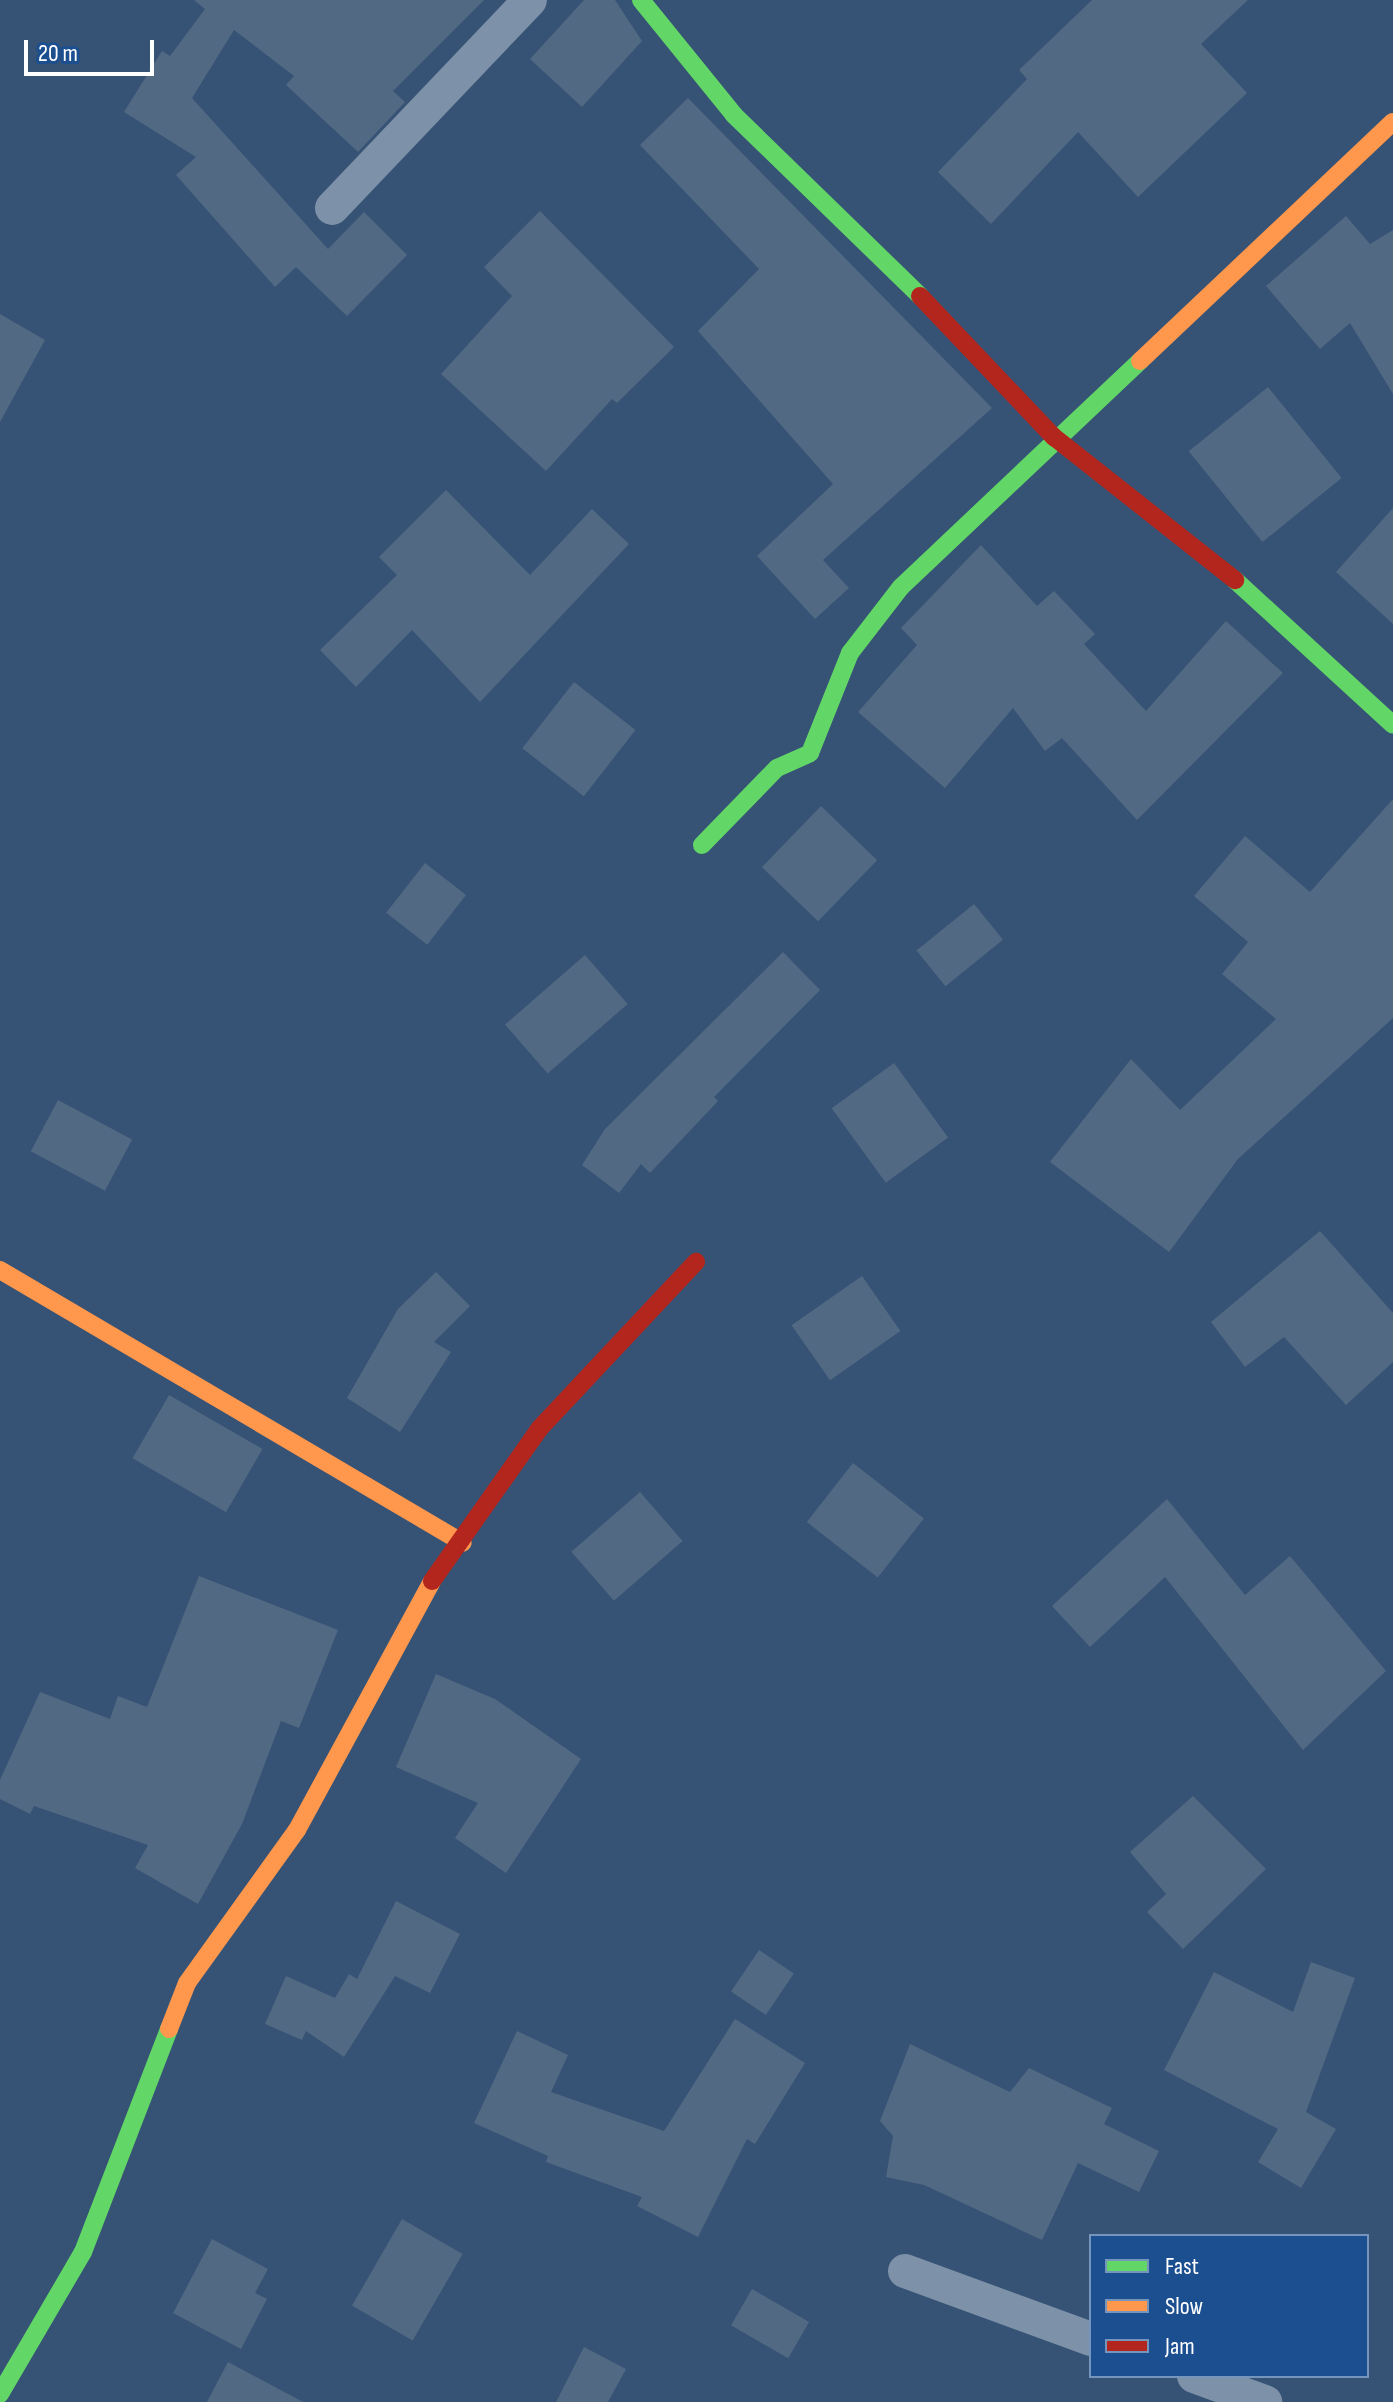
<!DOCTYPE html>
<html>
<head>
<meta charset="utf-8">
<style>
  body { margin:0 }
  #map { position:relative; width:1393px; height:2402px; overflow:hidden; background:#365274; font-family:"Sofia Sans Condensed",sans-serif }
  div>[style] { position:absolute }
  .building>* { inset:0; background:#526984; transform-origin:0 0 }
  .street>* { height:34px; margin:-17px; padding:0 17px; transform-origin:17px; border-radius:17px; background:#7d92a8 }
  .fast>* { height:18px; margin:-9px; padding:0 9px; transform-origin:9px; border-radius:9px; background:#63d668 }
  .slow>* { height:18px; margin:-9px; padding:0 9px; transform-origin:9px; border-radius:9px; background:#ff974d }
  .jam>* { height:18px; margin:-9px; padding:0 9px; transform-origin:9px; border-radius:9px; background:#b3261e }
  span { translate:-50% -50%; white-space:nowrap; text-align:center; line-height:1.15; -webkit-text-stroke:6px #1b4f8f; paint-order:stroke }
  .legend { position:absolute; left:1089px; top:2234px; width:280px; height:144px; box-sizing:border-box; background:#1b4f8f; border:2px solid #7695bc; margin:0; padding:10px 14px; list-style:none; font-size:24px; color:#fff }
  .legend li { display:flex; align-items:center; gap:16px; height:40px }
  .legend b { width:40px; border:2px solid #7695bc }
  .scale { position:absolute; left:24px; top:40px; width:130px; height:36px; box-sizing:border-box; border:4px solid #fff; border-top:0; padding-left:10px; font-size:24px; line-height:28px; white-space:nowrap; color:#fff; -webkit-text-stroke:6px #1b4f8f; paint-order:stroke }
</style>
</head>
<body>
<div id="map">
  <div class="building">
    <div style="clip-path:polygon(194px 0,484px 0,393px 91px,405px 102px,358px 152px,286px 85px,294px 76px,234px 30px,192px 98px,328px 249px,364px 212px,407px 255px,347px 316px,296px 267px,275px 287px,176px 175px,196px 157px,124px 112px,162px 51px,170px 56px,205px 9px)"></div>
    <div style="clip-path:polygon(584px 0,615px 0,642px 41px,582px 107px,530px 59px)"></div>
    <div style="clip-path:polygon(1092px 0,1248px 0,1201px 44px,1247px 93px,1138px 197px,1078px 132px,991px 224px,938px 172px,1027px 79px,1019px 70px)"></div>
    <div style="clip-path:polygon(688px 98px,992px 408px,823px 560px,849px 588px,815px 619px,757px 556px,833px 484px,698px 331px,759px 269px,640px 145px)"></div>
    <div style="clip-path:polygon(540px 211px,674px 347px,617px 403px,612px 399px,546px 471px,441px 374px,512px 296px,484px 267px)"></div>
    <div style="clip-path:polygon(1346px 216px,1370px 244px,1393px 230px,1393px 394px,1350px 323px,1320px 349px,1266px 286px)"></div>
    <div style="clip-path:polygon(0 314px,45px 340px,0 422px)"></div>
    <div style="left:1268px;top:387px;width:117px;height:102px;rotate:51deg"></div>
    <div style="clip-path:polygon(446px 490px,530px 575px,592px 509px,629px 544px,480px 702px,412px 630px,356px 687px,320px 650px,397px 575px,379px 557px)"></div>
    <div style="clip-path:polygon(1393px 508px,1393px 624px,1336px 572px)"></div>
    <div style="clip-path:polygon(981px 545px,1037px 606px,1054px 591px,1095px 634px,1084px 644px,1146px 711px,1226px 621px,1283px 673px,1137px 820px,1062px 738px,1045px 751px,1013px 708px,945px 788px,858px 712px,917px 645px,901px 628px)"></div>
    <div style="left:574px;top:682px;width:78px;height:84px;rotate:38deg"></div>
    <div style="clip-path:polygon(1393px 799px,1393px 1018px,1238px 1159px,1169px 1252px,1050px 1162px,1131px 1059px,1180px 1110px,1276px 1019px,1222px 974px,1248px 942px,1194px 896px,1245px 836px,1310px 892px)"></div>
    <div style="left:821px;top:806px;width:78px;height:85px;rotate:44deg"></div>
    <div style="left:425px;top:863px;width:52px;height:63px;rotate:38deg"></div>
    <div style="left:974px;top:904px;width:46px;height:74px;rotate:51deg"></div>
    <div style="clip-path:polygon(783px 952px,820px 990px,714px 1097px,718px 1101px,650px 1173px,641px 1164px,619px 1193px,582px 1165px,605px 1129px)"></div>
    <div style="left:585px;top:955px;width:65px;height:106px;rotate:49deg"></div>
    <div style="left:894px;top:1063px;width:92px;height:77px;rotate:54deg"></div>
    <div style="left:58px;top:1100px;width:84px;height:58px;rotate:28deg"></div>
    <div style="clip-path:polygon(1320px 1231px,1393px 1313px,1393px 1362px,1346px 1405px,1284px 1337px,1245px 1367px,1211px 1322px)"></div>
    <div style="clip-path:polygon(436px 1272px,470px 1306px,434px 1342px,451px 1352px,400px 1432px,347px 1398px,398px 1309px)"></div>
    <div style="left:862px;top:1276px;width:67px;height:86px;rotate:55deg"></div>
    <div style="left:169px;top:1395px;width:108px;height:73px;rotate:30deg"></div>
    <div style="left:853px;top:1463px;width:90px;height:75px;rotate:38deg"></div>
    <div style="left:640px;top:1492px;width:65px;height:91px;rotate:49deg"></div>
    <div style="clip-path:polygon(1167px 1499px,1245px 1595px,1290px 1556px,1386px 1671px,1303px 1750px,1165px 1577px,1090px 1647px,1052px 1606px)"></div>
    <div style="clip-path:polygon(199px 1576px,338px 1630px,299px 1728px,281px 1721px,242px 1824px,198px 1904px,135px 1868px,148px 1845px,34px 1806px,30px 1814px,0 1799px,0 1780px,40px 1692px,110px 1719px,118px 1696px,147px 1707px)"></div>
    <div style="clip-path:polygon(436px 1674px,495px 1699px,581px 1759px,506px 1873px,455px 1838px,478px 1803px,396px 1767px)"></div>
    <div style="clip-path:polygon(1193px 1796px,1266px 1869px,1183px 1949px,1147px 1912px,1166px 1894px,1130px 1852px)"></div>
    <div style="clip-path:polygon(396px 1901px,460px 1934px,430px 1993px,395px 1976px,344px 2057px,306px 2031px,302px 2040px,265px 2024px,286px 1976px,335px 1998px,349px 1974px,357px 1979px)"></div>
    <div style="left:759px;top:1950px;width:42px;height:50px;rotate:34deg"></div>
    <div style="clip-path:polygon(1311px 1962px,1355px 1978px,1306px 2112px,1336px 2129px,1301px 2188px,1258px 2162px,1278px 2129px,1164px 2070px,1214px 1972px,1293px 2012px)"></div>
    <div style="clip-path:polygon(735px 2019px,805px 2063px,755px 2144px,747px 2139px,698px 2237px,637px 2206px,642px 2197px,546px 2162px,548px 2156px,474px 2123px,517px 2031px,568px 2055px,551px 2092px,664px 2131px)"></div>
    <div style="clip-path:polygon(910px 2044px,1010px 2092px,1029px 2068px,1112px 2108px,1104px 2124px,1159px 2151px,1139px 2192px,1078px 2163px,1042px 2240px,924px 2185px,886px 2177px,893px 2136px,880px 2121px)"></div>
    <div style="left:402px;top:2219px;width:70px;height:100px;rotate:30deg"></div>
    <div style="clip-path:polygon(212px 2239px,268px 2269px,255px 2293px,267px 2299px,241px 2349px,173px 2313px)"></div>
    <div style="left:752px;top:2289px;width:66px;height:42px;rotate:30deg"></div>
    <div style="clip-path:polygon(584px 2347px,626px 2369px,608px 2402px,556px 2402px)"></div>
    <div style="clip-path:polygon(228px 2362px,303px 2402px,207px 2402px)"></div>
  </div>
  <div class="street">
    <div style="left:332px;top:208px;width:287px;rotate:-46.4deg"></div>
    <div style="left:905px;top:2271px;width:198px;rotate:20.1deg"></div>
    <div style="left:1194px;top:2376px;width:76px;rotate:20.1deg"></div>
  </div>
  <div class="fast">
    <div style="left:641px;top:0;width:148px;rotate:51deg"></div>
    <div style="left:734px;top:115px;width:260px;rotate:44.2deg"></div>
    <div style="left:1235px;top:580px;width:214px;rotate:42.5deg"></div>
    <div style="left:702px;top:845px;width:107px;rotate:-45.8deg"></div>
    <div style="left:777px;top:768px;width:36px;rotate:-24deg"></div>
    <div style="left:810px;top:753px;width:108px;rotate:-68.2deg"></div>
    <div style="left:850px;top:653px;width:83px;rotate:-52.3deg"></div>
    <div style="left:901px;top:587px;width:329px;rotate:-43.4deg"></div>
    <div style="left:0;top:2394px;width:164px;rotate:-59.7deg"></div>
    <div style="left:83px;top:2252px;width:239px;rotate:-68.9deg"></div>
  </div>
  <div class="slow">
    <div style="left:1140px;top:361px;width:348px;rotate:-43.4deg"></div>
    <div style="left:0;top:1270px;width:537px;rotate:30.52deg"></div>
    <div style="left:169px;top:2029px;width:49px;rotate:-68.6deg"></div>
    <div style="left:187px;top:1983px;width:188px;rotate:-54.3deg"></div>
    <div style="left:297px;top:1830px;width:283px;rotate:-61.5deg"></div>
  </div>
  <div class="jam">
    <div style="left:920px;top:296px;width:195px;rotate:46.5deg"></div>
    <div style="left:1054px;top:437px;width:231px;rotate:38.3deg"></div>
    <div style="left:432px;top:1581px;width:187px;rotate:-54.8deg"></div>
    <div style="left:540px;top:1428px;width:228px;rotate:-46.8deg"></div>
  </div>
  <ul class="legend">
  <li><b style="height:10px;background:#63d668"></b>Fast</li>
  <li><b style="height:10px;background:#ff974d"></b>Slow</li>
  <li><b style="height:10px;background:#b3261e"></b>Jam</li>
  </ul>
  <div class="scale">20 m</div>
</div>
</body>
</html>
